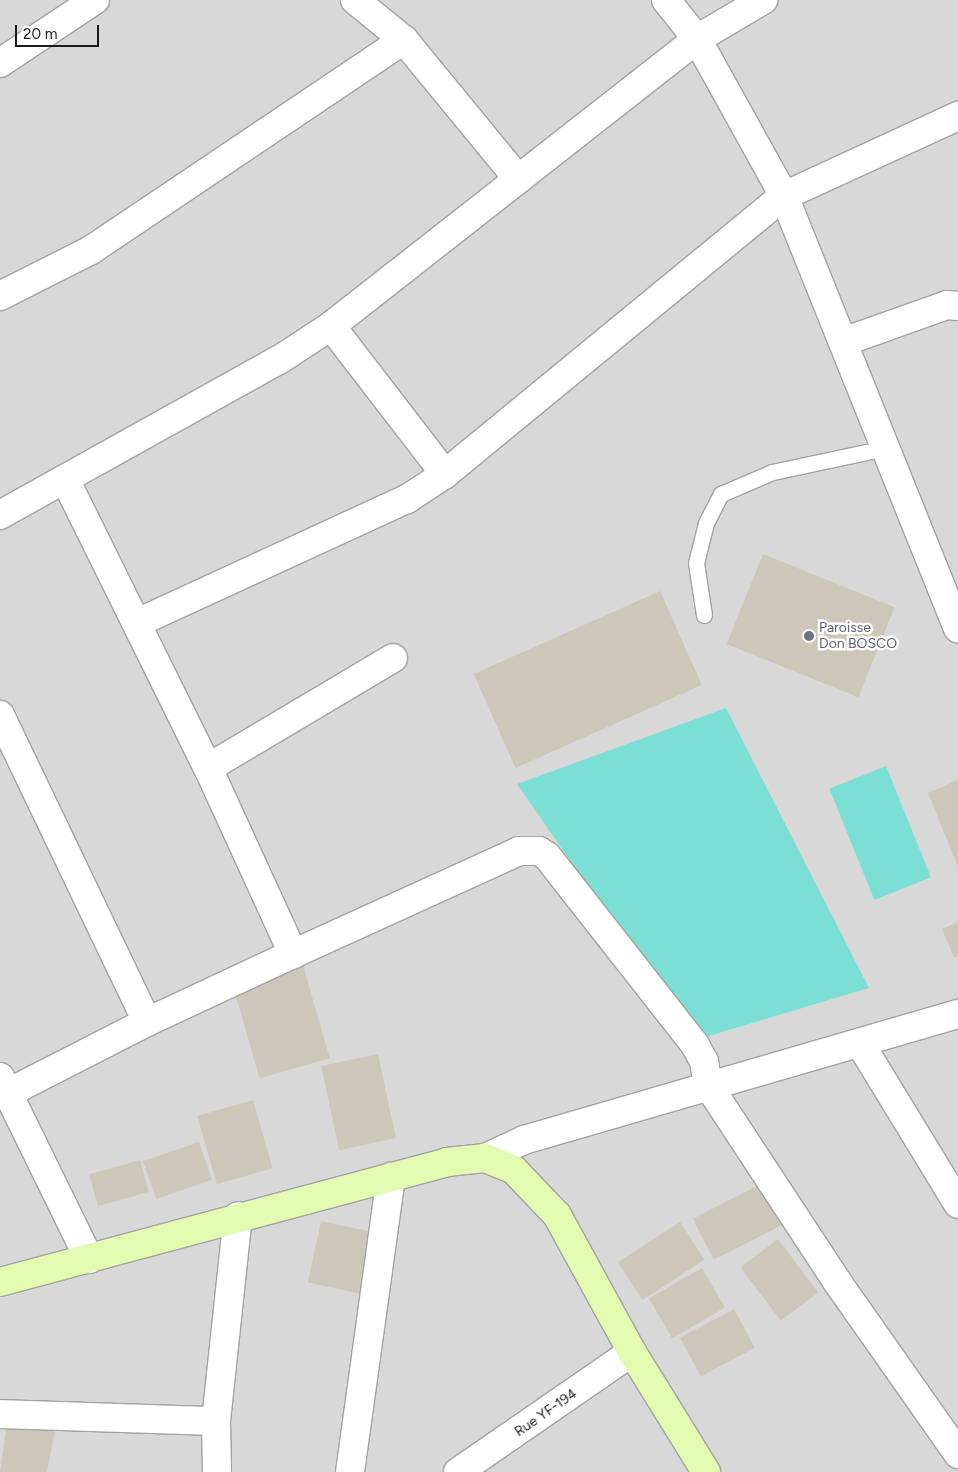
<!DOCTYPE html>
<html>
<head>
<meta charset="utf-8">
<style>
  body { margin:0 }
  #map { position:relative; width:958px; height:1472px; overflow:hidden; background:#edede0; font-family:Figtree,sans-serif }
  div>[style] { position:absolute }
  .residential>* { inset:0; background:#d9d8d8; transform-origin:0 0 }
  .pitch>* { inset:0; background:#7bdfd5; transform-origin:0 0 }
  .building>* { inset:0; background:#cdc7ba; transform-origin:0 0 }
  .roads { filter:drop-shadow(1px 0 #a2a2a2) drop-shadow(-1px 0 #a2a2a2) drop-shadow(0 1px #a2a2a2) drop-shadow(0 -1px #a2a2a2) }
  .lane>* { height:15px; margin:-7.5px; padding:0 7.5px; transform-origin:7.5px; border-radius:7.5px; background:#fff }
  .street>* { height:28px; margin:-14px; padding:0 14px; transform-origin:14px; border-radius:14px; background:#fff }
  .secondary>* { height:28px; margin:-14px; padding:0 14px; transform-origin:14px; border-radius:14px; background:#e2fbb1 }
  .dots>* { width:14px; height:14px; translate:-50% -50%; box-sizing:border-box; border:2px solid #fff; border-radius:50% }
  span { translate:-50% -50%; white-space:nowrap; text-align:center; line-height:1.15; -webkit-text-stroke:5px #fff; paint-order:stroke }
  .worship-label { font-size:14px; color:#5b616d }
  .left { translate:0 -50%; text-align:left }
  .street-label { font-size:14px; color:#1b1b1b }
  .scale { position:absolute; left:15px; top:25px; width:84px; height:22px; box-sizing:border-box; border:2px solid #1b1b1b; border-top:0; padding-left:6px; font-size:15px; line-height:18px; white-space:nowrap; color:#1b1b1b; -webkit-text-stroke:4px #fff; paint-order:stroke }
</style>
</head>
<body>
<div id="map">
  <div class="residential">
    <div style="left:0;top:0;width:958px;height:1472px"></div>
  </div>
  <div class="pitch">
    <div style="clip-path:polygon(726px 708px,869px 988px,695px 1040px,517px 784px)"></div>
    <div style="left:886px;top:766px;width:120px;height:61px;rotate:68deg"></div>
  </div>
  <div class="building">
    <div style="left:763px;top:554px;width:142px;height:97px;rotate:22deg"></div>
    <div style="left:660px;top:591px;width:103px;height:204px;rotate:66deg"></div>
    <div style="clip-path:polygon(958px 780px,958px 867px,928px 793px)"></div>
    <div style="clip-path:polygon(958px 922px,958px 956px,954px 958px,942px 929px)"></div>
    <div style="left:303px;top:965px;width:97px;height:73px;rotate:74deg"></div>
    <div style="left:378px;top:1054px;width:86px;height:58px;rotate:78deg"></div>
    <div style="left:253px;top:1100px;width:71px;height:58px;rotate:74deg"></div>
    <div style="left:199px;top:1142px;width:40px;height:59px;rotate:71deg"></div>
    <div style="left:140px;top:1160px;width:33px;height:53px;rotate:74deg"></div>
    <div style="left:765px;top:1182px;width:46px;height:81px;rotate:63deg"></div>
    <div style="left:321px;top:1221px;width:54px;height:63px;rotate:12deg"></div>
    <div style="left:680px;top:1222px;width:45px;height:74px;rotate:57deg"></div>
    <div style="left:778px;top:1239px;width:67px;height:47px;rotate:53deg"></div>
    <div style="left:702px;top:1268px;width:46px;height:61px;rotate:60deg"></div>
    <div style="left:734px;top:1309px;width:44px;height:61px;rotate:62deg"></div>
    <div style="clip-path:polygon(8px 1416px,56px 1425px,47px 1472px,0 1472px)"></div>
  </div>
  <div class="roads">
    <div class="lane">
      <div style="left:704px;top:615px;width:53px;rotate:-98.7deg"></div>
      <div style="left:696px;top:563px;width:41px;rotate:-76deg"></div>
      <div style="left:706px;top:523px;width:33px;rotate:-63deg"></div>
      <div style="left:721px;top:494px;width:56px;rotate:-23.3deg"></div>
      <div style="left:772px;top:472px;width:116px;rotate:-12deg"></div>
    </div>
    <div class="street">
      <div style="left:355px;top:0;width:63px;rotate:39.2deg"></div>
      <div style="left:404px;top:40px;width:180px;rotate:50.6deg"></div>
      <div style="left:666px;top:0;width:50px;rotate:51.5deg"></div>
      <div style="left:697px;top:39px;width:179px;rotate:61deg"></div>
      <div style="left:784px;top:196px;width:466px;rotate:68.1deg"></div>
      <div style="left:0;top:63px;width:114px;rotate:-33.6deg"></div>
      <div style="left:0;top:296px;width:102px;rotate:-26.8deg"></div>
      <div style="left:91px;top:250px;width:377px;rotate:-33.9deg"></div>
      <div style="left:331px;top:326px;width:187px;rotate:52.4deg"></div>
      <div style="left:843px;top:342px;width:110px;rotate:-19.6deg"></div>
      <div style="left:947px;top:305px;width:11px;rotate:5deg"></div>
      <div style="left:65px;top:479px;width:322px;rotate:63.7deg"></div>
      <div style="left:208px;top:768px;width:205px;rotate:65.4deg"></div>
      <div style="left:0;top:515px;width:319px;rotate:-29.1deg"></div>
      <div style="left:279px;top:360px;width:62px;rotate:-33.2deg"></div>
      <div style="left:331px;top:326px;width:465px;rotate:-38.1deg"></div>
      <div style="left:697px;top:39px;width:77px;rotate:-30.6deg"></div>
      <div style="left:137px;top:623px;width:297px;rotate:-24.7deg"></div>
      <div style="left:407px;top:499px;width:45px;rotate:-33.3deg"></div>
      <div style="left:445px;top:474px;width:438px;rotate:-39.4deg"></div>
      <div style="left:784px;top:196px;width:192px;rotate:-24.7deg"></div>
      <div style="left:0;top:715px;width:340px;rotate:64.4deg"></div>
      <div style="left:208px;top:768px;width:215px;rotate:-30.7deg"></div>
      <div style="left:861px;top:1045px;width:186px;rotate:58.6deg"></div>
      <div style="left:0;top:1077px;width:203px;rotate:63.9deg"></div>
      <div style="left:8px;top:1093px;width:156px;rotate:-27.1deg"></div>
      <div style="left:147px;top:1022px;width:161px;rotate:-25deg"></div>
      <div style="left:293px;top:954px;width:248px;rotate:-24.5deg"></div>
      <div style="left:519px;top:851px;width:20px"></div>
      <div style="left:539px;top:851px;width:9px;rotate:32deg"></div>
      <div style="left:547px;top:856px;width:240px;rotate:51.9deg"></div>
      <div style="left:695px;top:1045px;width:18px;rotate:61deg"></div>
      <div style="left:704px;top:1061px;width:24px;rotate:81deg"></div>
      <div style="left:708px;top:1085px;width:237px;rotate:56.7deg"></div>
      <div style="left:838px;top:1283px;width:209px;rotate:54.9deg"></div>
      <div style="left:485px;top:1158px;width:43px;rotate:-24.8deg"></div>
      <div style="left:524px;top:1140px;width:452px;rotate:-16.2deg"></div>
      <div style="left:0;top:1414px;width:216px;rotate:1.9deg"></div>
      <div style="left:217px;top:1472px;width:51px;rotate:-91.1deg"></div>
      <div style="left:216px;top:1421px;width:206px;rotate:-83.9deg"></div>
      <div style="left:350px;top:1472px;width:298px;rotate:-82.1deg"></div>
      <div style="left:458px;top:1472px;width:211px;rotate:-34.6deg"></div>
    </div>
    <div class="secondary">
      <div style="left:0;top:1282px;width:463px;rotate:-15deg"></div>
      <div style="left:447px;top:1162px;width:38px;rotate:-6deg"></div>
      <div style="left:485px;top:1158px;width:31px;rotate:22deg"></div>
      <div style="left:514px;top:1170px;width:62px;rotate:46.3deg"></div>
      <div style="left:557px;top:1215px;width:156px;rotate:61.3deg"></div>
      <div style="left:632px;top:1352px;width:141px;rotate:58.3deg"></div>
    </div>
  </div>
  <div class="dots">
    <div style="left:809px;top:636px;background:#6b7280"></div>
  </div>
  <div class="worship-label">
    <span class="left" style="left:819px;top:636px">Paroisse<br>Don BOSCO</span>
  </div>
  <div class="street-label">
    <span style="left:546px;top:1413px;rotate:-35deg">Rue YF-194</span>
  </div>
  <div class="scale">20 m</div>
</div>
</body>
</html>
